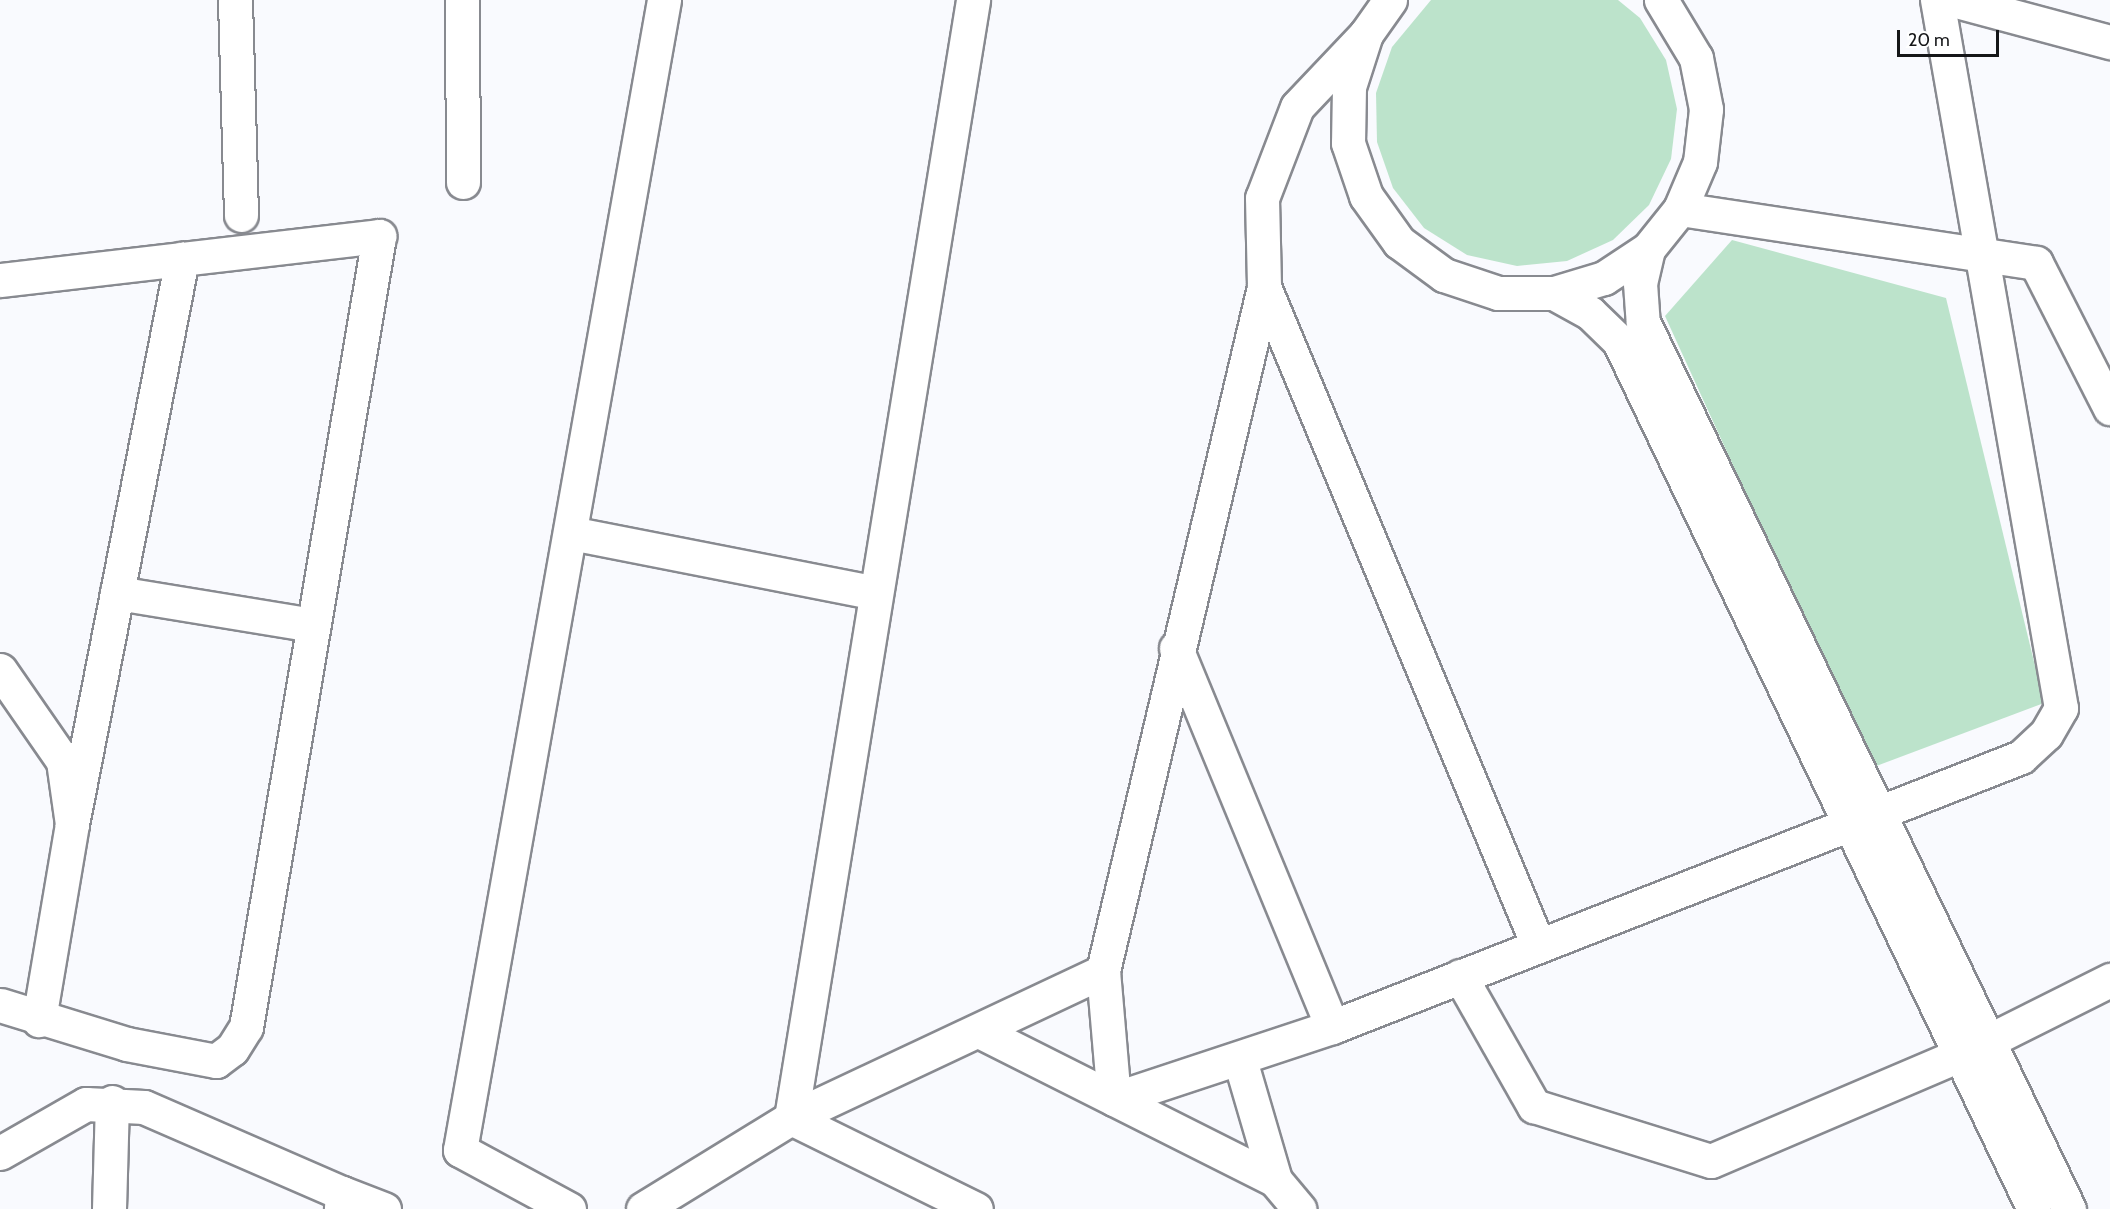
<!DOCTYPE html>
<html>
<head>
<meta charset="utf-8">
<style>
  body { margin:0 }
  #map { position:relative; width:2110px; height:1209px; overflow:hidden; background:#f9fafe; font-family:Cabin,sans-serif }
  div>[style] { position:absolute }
  .green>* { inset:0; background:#bce3cb }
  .roads { filter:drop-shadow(2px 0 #888a90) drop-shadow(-2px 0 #888a90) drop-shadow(0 2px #888a90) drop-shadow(0 -2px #888a90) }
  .minor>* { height:33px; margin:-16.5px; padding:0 16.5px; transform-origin:16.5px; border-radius:16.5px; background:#fff }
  span { translate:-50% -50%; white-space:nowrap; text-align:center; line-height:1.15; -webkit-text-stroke:4.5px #fff; paint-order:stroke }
  .scale { position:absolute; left:1897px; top:30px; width:102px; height:27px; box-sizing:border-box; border:3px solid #151618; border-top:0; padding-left:8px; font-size:18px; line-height:21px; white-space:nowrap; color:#151618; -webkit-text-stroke:4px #fff; paint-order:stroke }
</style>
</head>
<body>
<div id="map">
  <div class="green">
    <div style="clip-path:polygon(1431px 0,1618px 0,1640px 18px,1666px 60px,1677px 109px,1671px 159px,1649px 205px,1613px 240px,1567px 261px,1517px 266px,1467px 255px,1424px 228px,1393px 188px,1377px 142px,1376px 93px,1392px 47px)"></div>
    <div style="clip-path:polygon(1732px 240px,1946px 298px,2044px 703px,1871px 768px,1665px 316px)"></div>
  </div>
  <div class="roads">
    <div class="minor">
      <div style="left:235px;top:0;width:215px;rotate:88.4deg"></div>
      <div style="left:462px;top:0;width:182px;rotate:89.7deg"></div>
      <div style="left:1390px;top:0;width:42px;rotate:125.2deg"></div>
      <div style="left:1366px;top:34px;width:56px;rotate:107.8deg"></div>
      <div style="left:1349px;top:87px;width:56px;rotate:91deg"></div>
      <div style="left:1348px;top:143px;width:56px;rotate:71.2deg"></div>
      <div style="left:1366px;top:196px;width:57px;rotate:54.3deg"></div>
      <div style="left:1399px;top:242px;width:56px;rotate:36.3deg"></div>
      <div style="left:1444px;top:275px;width:57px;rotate:18.4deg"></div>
      <div style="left:1498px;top:293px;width:56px"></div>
      <div style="left:1554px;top:293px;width:52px;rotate:-16.7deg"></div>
      <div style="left:1604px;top:278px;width:53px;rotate:-33.4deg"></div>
      <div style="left:1648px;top:249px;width:51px;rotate:-51.3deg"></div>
      <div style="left:1680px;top:209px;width:51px;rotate:-66.9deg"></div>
      <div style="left:1700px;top:162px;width:53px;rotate:-83.5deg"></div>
      <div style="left:1706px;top:109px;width:52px;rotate:-101.1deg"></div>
      <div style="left:1696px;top:58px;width:68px;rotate:-121.1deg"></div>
      <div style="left:1953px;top:0;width:163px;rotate:15deg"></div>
      <div style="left:1366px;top:34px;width:100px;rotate:133.4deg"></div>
      <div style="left:1297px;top:107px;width:97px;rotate:111deg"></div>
      <div style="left:1262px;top:198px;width:89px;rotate:88.7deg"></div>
      <div style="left:1264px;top:287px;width:703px;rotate:103.25deg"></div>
      <div style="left:1103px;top:971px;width:128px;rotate:85.1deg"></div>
      <div style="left:1114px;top:1099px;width:230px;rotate:-18.3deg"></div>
      <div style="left:1332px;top:1027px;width:740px;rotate:-21.4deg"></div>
      <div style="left:2021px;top:757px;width:34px;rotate:-43deg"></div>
      <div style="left:2046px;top:734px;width:30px;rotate:-60deg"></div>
      <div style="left:2061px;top:708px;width:719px;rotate:-99.93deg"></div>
      <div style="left:1680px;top:209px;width:360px;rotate:8.6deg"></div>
      <div style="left:2036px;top:263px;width:163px;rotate:63deg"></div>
      <div style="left:1648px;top:249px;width:35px;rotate:103deg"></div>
      <div style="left:1640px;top:283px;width:39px;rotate:86deg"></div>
      <div style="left:1643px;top:322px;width:984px;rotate:64.35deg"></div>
      <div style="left:0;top:280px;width:382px;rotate:-6.6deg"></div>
      <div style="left:379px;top:236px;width:802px;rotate:99.54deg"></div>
      <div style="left:246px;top:1027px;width:26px;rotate:122deg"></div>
      <div style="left:232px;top:1049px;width:20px;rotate:143deg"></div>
      <div style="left:216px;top:1061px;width:91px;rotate:-169.2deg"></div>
      <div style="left:127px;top:1044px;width:133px;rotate:-162.9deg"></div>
      <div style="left:1264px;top:287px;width:713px;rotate:67.39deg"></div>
      <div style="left:1554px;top:293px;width:41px;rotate:29.1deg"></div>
      <div style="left:1590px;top:313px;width:40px;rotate:44deg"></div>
      <div style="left:1619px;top:341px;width:962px;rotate:64.45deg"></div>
      <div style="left:571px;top:533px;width:308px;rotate:11.1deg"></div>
      <div style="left:117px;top:593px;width:199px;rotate:9.3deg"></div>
      <div style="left:1176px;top:648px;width:410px;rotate:67.6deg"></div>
      <div style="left:0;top:670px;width:111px;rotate:55.3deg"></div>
      <div style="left:63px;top:761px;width:64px;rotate:81.9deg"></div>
      <div style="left:72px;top:824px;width:199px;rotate:99.6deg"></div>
      <div style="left:72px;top:824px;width:576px;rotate:-78.98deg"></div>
      <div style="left:1460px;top:976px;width:150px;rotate:60.4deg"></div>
      <div style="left:1534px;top:1106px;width:185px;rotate:17.3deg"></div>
      <div style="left:1711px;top:1161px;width:271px;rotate:-23.1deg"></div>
      <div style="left:1960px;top:1055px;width:168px;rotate:-26.6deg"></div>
      <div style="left:979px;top:1031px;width:331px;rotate:26.7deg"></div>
      <div style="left:1240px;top:1060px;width:125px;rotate:73.7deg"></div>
      <div style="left:1275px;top:1180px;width:38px;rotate:50deg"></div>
      <div style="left:791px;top:1118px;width:1133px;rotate:-80.75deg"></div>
      <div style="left:791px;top:1118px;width:206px;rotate:26.2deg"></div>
      <div style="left:0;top:1153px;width:99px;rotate:-29.7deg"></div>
      <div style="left:86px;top:1104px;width:58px;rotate:3deg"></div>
      <div style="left:144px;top:1107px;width:216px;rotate:23.5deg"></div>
      <div style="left:342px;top:1193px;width:16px;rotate:94deg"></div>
      <div style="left:342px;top:1193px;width:45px;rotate:20.9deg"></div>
      <div style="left:109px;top:1209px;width:107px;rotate:-88.4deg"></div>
      <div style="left:569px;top:1209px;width:124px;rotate:-151.6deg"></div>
      <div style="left:460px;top:1150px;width:1168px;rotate:-79.94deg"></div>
      <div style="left:643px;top:1209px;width:174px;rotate:-31.6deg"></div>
      <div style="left:791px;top:1118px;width:345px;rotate:-25.2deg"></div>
    </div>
  </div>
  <div class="scale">20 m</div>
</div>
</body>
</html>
